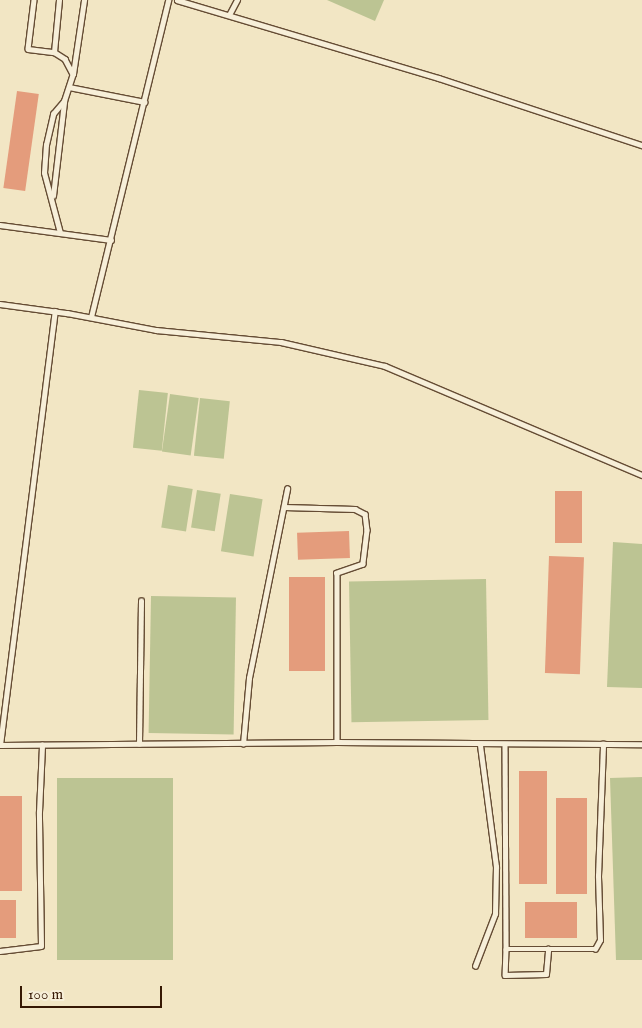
<!DOCTYPE html>
<html>
<head>
<meta charset="utf-8">
<style>
  body { margin:0 }
  #map { position:relative; width:642px; height:1028px; overflow:hidden; background:#f2e6c4; font-family:"IM FELL English",serif }
  div>[style] { position:absolute }
  .green>* { inset:0; background:#bcc493; transform-origin:0 0 }
  .building>* { inset:0; background:#e49c7c; transform-origin:0 0 }
  .roads { filter:drop-shadow(1px 0 #654c34) drop-shadow(-1px 0 #654c34) drop-shadow(0 1px #654c34) drop-shadow(0 -1px #654c34) }
  .service>* { height:4.5px; margin:-2.25px; padding:0 2.25px; transform-origin:2.25px; border-radius:2.25px; background:#f7efd9 }
  span { translate:-50% -50%; white-space:nowrap; text-align:center; line-height:1.15; -webkit-text-stroke:4px #f7efd9; paint-order:stroke }
  .scale { position:absolute; left:20px; top:986px; width:142px; height:22px; box-sizing:border-box; border:2px solid #361804; border-top:0; padding-left:6px; font-size:15px; line-height:18px; white-space:nowrap; color:#361804; -webkit-text-stroke:4px #f7efd9; paint-order:stroke }
</style>
</head>
<body>
<div id="map">
  <div class="green">
    <div style="clip-path:polygon(327px 0,384px 0,375px 21px)"></div>
    <div style="left:139px;top:390px;width:29px;height:58px;rotate:6deg"></div>
    <div style="left:170px;top:394px;width:29px;height:58px;rotate:8deg"></div>
    <div style="left:200px;top:398px;width:30px;height:58px;rotate:6deg"></div>
    <div style="left:168px;top:485px;width:25px;height:43px;rotate:9deg"></div>
    <div style="left:197px;top:490px;width:24px;height:38px;rotate:9deg"></div>
    <div style="left:230px;top:494px;width:33px;height:58px;rotate:9deg"></div>
    <div style="clip-path:polygon(613px 542px,642px 544px,642px 688px,607px 687px)"></div>
    <div style="left:486px;top:579px;width:141px;height:137px;rotate:89deg"></div>
    <div style="left:151px;top:596px;width:85px;height:137px;rotate:1deg"></div>
    <div style="clip-path:polygon(642px 777px,642px 960px,616px 960px,610px 778px)"></div>
    <div style="left:173px;top:778px;width:182px;height:116px;rotate:90deg"></div>
  </div>
  <div class="building">
    <div style="left:17px;top:91px;width:22px;height:98px;rotate:8deg"></div>
    <div style="left:555px;top:491px;width:27px;height:52px"></div>
    <div style="left:349px;top:531px;width:27px;height:52px;rotate:88deg"></div>
    <div style="left:549px;top:556px;width:35px;height:117px;rotate:2deg"></div>
    <div style="left:289px;top:577px;width:36px;height:94px"></div>
    <div style="left:519px;top:771px;width:28px;height:113px"></div>
    <div style="left:0;top:796px;width:22px;height:95px"></div>
    <div style="left:556px;top:798px;width:31px;height:96px"></div>
    <div style="left:0;top:900px;width:16px;height:38px"></div>
    <div style="left:525px;top:902px;width:52px;height:36px"></div>
  </div>
  <div class="roads">
    <div class="service">
      <div style="left:34px;top:0;width:49px;rotate:97deg"></div>
      <div style="left:28px;top:49px;width:26px;rotate:7deg"></div>
      <div style="left:54px;top:52px;width:52px;rotate:-84.5deg"></div>
      <div style="left:177px;top:0;width:273px;rotate:16.6deg"></div>
      <div style="left:439px;top:78px;width:214px;rotate:18.3deg"></div>
      <div style="left:229px;top:15px;width:17px;rotate:-62deg"></div>
      <div style="left:54px;top:52px;width:13px;rotate:32deg"></div>
      <div style="left:65px;top:59px;width:17px;rotate:62deg"></div>
      <div style="left:69px;top:87px;width:77px;rotate:11.2deg"></div>
      <div style="left:53px;top:196px;width:95px;rotate:-83.3deg"></div>
      <div style="left:0;top:225px;width:112px;rotate:7.7deg"></div>
      <div style="left:60px;top:233px;width:62px;rotate:-104.9deg"></div>
      <div style="left:44px;top:173px;width:28px;rotate:-86deg"></div>
      <div style="left:46px;top:145px;width:32px;rotate:-77deg"></div>
      <div style="left:53px;top:114px;width:17px;rotate:-50deg"></div>
      <div style="left:64px;top:101px;width:28px;rotate:-72deg"></div>
      <div style="left:73px;top:74px;width:75px;rotate:-81.5deg"></div>
      <div style="left:0;top:304px;width:68px;rotate:7.7deg"></div>
      <div style="left:67px;top:313px;width:91px;rotate:10.8deg"></div>
      <div style="left:156px;top:330px;width:126px;rotate:5.5deg"></div>
      <div style="left:281px;top:342px;width:107px;rotate:13deg"></div>
      <div style="left:385px;top:366px;width:279px;rotate:23deg"></div>
      <div style="left:91px;top:317px;width:326px;rotate:-76.3deg"></div>
      <div style="left:284px;top:507px;width:71px;rotate:1.6deg"></div>
      <div style="left:355px;top:509px;width:11px;rotate:27deg"></div>
      <div style="left:365px;top:514px;width:16px;rotate:83deg"></div>
      <div style="left:367px;top:530px;width:34px;rotate:97deg"></div>
      <div style="left:363px;top:564px;width:28px;rotate:161deg"></div>
      <div style="left:337px;top:573px;width:169px;rotate:90deg"></div>
      <div style="left:139px;top:744px;width:143px;rotate:-89.2deg"></div>
      <div style="left:243px;top:744px;width:66px;rotate:-84.8deg"></div>
      <div style="left:249px;top:678px;width:193px;rotate:-78.6deg"></div>
      <div style="left:0;top:745px;width:337px;rotate:-0.5deg"></div>
      <div style="left:337px;top:742px;width:305px;rotate:0.4deg"></div>
      <div style="left:0;top:745px;width:437px;rotate:-82.8deg"></div>
      <div style="left:505px;top:745px;width:204px;rotate:89.7deg"></div>
      <div style="left:506px;top:949px;width:89px"></div>
      <div style="left:595px;top:949px;width:10px;rotate:-61deg"></div>
      <div style="left:600px;top:940px;width:64px;rotate:-91.8deg"></div>
      <div style="left:598px;top:876px;width:132px;rotate:-87.8deg"></div>
      <div style="left:506px;top:949px;width:26px;rotate:92deg"></div>
      <div style="left:505px;top:975px;width:41px;rotate:-1.4deg"></div>
      <div style="left:546px;top:974px;width:25px;rotate:-85deg"></div>
      <div style="left:0;top:951px;width:41px;rotate:-7deg"></div>
      <div style="left:41px;top:946px;width:134px;rotate:-90.9deg"></div>
      <div style="left:39px;top:812px;width:67px;rotate:-87.4deg"></div>
      <div style="left:475px;top:966px;width:56px;rotate:-69deg"></div>
      <div style="left:495px;top:914px;width:47px;rotate:-88.8deg"></div>
      <div style="left:496px;top:867px;width:123px;rotate:-97.5deg"></div>
    </div>
  </div>
  <div class="scale">100 m</div>
</div>
</body>
</html>
